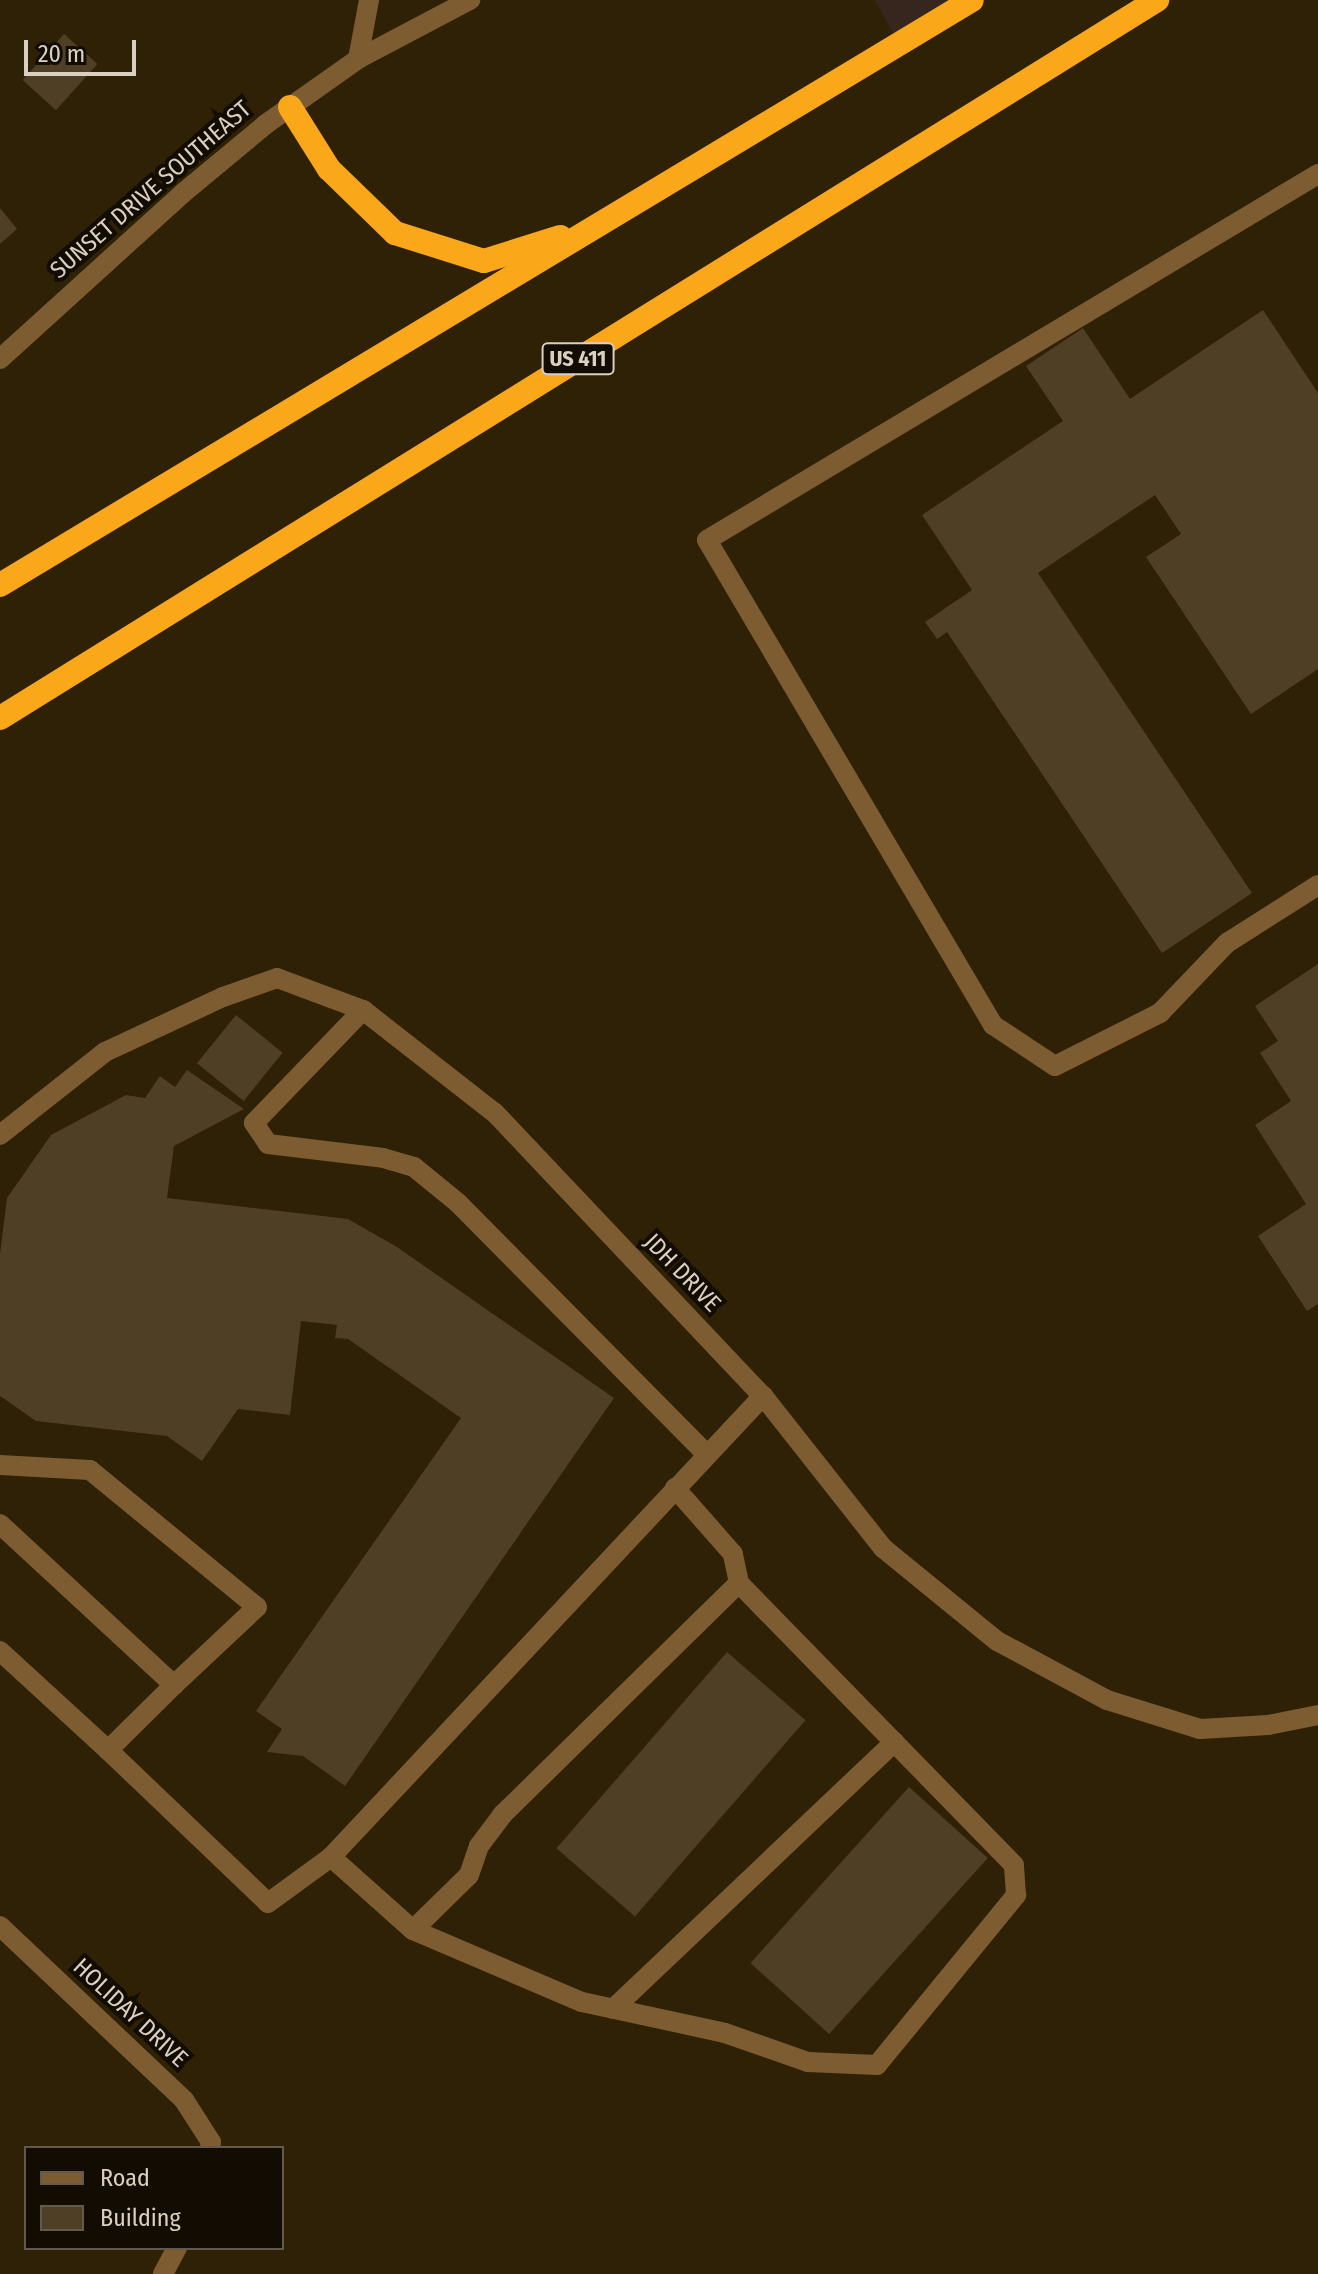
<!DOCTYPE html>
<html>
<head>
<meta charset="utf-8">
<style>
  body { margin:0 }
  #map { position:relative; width:1318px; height:2274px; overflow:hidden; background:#2f2105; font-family:"Fira Sans Condensed",sans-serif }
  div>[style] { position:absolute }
  .commercial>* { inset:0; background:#37261e }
  .building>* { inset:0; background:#4f3f24; transform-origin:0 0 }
  .minor>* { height:20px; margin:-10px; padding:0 10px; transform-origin:10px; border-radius:10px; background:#7c5c30 }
  .highway>* { height:24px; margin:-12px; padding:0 12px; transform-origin:12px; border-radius:12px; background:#faa81a }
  span { translate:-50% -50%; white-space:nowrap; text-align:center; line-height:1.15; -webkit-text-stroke:8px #120c03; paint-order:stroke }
  .shield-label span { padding:2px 6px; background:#120c03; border:2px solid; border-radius:6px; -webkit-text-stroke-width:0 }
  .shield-label { font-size:22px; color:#dad0c1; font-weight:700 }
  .street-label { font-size:24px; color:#dad0c1 }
  .legend { position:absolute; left:24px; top:2146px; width:260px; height:104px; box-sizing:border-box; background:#120c03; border:2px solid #625a4f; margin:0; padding:10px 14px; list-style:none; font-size:24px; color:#dad0c1 }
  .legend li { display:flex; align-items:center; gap:16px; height:40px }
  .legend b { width:40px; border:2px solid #625a4f }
  .scale { position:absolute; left:24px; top:40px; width:112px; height:36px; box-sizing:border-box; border:4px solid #dad0c1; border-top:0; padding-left:10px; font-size:24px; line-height:28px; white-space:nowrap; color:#dad0c1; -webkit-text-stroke:6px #120c03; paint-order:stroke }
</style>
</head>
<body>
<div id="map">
  <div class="commercial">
    <div style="clip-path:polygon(875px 0,972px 0,899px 44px)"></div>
  </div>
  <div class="building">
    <div style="left:64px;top:34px;width:45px;height:62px;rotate:42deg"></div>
    <div style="clip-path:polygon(0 208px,17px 229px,0 244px)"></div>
    <div style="clip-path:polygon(1263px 310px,1318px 393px,1318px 669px,1251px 714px,1146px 557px,1181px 534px,1155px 495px,1038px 573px,1252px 893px,1162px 953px,947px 632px,937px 639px,925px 622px,972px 590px,922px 515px,1063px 421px,1026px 366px,1083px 328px,1130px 399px)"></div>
    <div style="clip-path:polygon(1318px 964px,1318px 1304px,1307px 1311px,1258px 1236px,1306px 1204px,1255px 1125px,1291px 1101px,1260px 1053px,1278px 1041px,1255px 1006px)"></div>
    <div style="left:236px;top:1015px;width:60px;height:62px;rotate:39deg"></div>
    <div style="clip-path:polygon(187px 1070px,244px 1109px,174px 1146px,167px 1198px,348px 1219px,397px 1247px,614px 1398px,345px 1786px,303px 1756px,267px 1752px,282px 1729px,256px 1711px,461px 1418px,348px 1339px,335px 1338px,337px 1325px,301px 1321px,290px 1415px,238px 1409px,202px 1461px,167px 1436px,36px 1421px,0 1396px,0 1254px,7px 1198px,51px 1135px,126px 1095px,145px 1098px,160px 1076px,175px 1087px)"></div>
    <div style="left:727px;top:1652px;width:104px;height:260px;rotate:41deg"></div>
    <div style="left:909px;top:1787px;width:106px;height:237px;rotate:42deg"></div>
  </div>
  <div class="minor">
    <div style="left:358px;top:59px;width:60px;rotate:-79.4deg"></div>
    <div style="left:1318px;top:174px;width:712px;rotate:149.08deg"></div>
    <div style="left:707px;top:540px;width:563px;rotate:59.47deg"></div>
    <div style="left:993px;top:1025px;width:74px;rotate:33.5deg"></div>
    <div style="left:1055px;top:1066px;width:118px;rotate:-26.8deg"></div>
    <div style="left:1160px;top:1013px;width:97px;rotate:-46.3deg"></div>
    <div style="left:1227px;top:943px;width:108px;rotate:-32.5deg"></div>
    <div style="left:0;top:359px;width:247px;rotate:-42.2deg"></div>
    <div style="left:183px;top:193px;width:108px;rotate:-39.7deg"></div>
    <div style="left:266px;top:124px;width:113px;rotate:-35.2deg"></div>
    <div style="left:358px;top:59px;width:127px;rotate:-27.8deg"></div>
    <div style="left:363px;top:1010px;width:157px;rotate:134deg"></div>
    <div style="left:254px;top:1123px;width:25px;rotate:56deg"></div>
    <div style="left:268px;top:1144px;width:116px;rotate:6.9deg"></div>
    <div style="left:383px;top:1158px;width:32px;rotate:16deg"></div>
    <div style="left:414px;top:1167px;width:57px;rotate:39.3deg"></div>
    <div style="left:458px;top:1203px;width:354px;rotate:45.3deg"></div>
    <div style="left:0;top:1135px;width:134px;rotate:-38.3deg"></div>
    <div style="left:105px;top:1052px;width:130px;rotate:-25deg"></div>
    <div style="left:223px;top:997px;width:57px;rotate:-19.4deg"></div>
    <div style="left:277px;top:978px;width:92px;rotate:20.4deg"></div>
    <div style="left:363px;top:1010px;width:167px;rotate:38deg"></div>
    <div style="left:495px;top:1113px;width:390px;rotate:46.6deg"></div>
    <div style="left:763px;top:1396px;width:194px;rotate:51.7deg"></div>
    <div style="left:883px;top:1548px;width:147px;rotate:39.2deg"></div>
    <div style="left:997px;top:1641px;width:125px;rotate:28.2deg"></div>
    <div style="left:1107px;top:1700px;width:97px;rotate:17.3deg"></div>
    <div style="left:1200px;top:1729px;width:68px;rotate:-3.4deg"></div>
    <div style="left:1268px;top:1725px;width:51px;rotate:-11.3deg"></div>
    <div style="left:0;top:1465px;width:90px;rotate:3.2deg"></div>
    <div style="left:90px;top:1470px;width:216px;rotate:39.4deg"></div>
    <div style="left:257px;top:1607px;width:114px;rotate:136.8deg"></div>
    <div style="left:0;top:1524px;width:237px;rotate:42.8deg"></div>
    <div style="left:174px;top:1685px;width:93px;rotate:135.4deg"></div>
    <div style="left:108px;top:1750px;width:221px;rotate:43.7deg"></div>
    <div style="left:268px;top:1903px;width:78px;rotate:-36.1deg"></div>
    <div style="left:331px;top:1857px;width:632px;rotate:-46.86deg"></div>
    <div style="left:0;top:1651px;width:147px;rotate:42.5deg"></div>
    <div style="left:331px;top:1857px;width:110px;rotate:41.7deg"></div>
    <div style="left:413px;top:1930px;width:78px;rotate:-44.5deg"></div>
    <div style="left:469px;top:1875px;width:31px;rotate:-71deg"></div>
    <div style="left:479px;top:1846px;width:39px;rotate:-53deg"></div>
    <div style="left:502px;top:1815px;width:332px;rotate:-44.4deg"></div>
    <div style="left:739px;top:1583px;width:30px;rotate:-102deg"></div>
    <div style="left:733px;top:1554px;width:88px;rotate:-131.3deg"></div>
    <div style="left:0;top:1926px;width:253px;rotate:43.4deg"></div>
    <div style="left:184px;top:2100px;width:50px;rotate:57.3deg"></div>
    <div style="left:211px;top:2142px;width:6px;rotate:99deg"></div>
    <div style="left:413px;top:1930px;width:184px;rotate:23.1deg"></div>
    <div style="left:582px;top:2002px;width:146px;rotate:12.2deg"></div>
    <div style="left:725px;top:2033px;width:88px;rotate:19.3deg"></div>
    <div style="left:808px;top:2062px;width:69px;rotate:2.5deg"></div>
    <div style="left:877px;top:2065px;width:220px;rotate:-50.7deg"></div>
    <div style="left:1016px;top:1895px;width:30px;rotate:-94deg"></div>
    <div style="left:1014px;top:1865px;width:394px;rotate:-134.3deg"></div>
    <div style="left:613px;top:2009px;width:388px;rotate:-43.5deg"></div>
    <div style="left:163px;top:2274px;width:30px;rotate:-62deg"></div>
  </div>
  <div class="highway">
    <div style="left:290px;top:107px;width:73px;rotate:57.8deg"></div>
    <div style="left:329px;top:169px;width:92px;rotate:44.1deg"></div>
    <div style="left:395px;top:233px;width:93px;rotate:17.5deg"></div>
    <div style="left:484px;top:261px;width:80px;rotate:-17.5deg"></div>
    <div style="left:0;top:585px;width:1134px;rotate:-31.04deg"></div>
    <div style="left:0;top:718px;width:1362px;rotate:-31.82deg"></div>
  </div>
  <div class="shield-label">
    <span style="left:578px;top:359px">US 411</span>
  </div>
  <div class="street-label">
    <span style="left:151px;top:190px;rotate:-41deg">SUNSET DRIVE SOUTHEAST</span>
    <span style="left:682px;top:1273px;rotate:46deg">JDH DRIVE</span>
    <span style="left:130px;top:2013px;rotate:43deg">HOLIDAY DRIVE</span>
  </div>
  <ul class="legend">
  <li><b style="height:10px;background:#7c5c30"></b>Road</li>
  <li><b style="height:22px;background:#4f3f24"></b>Building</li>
  </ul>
  <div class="scale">20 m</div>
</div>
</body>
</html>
